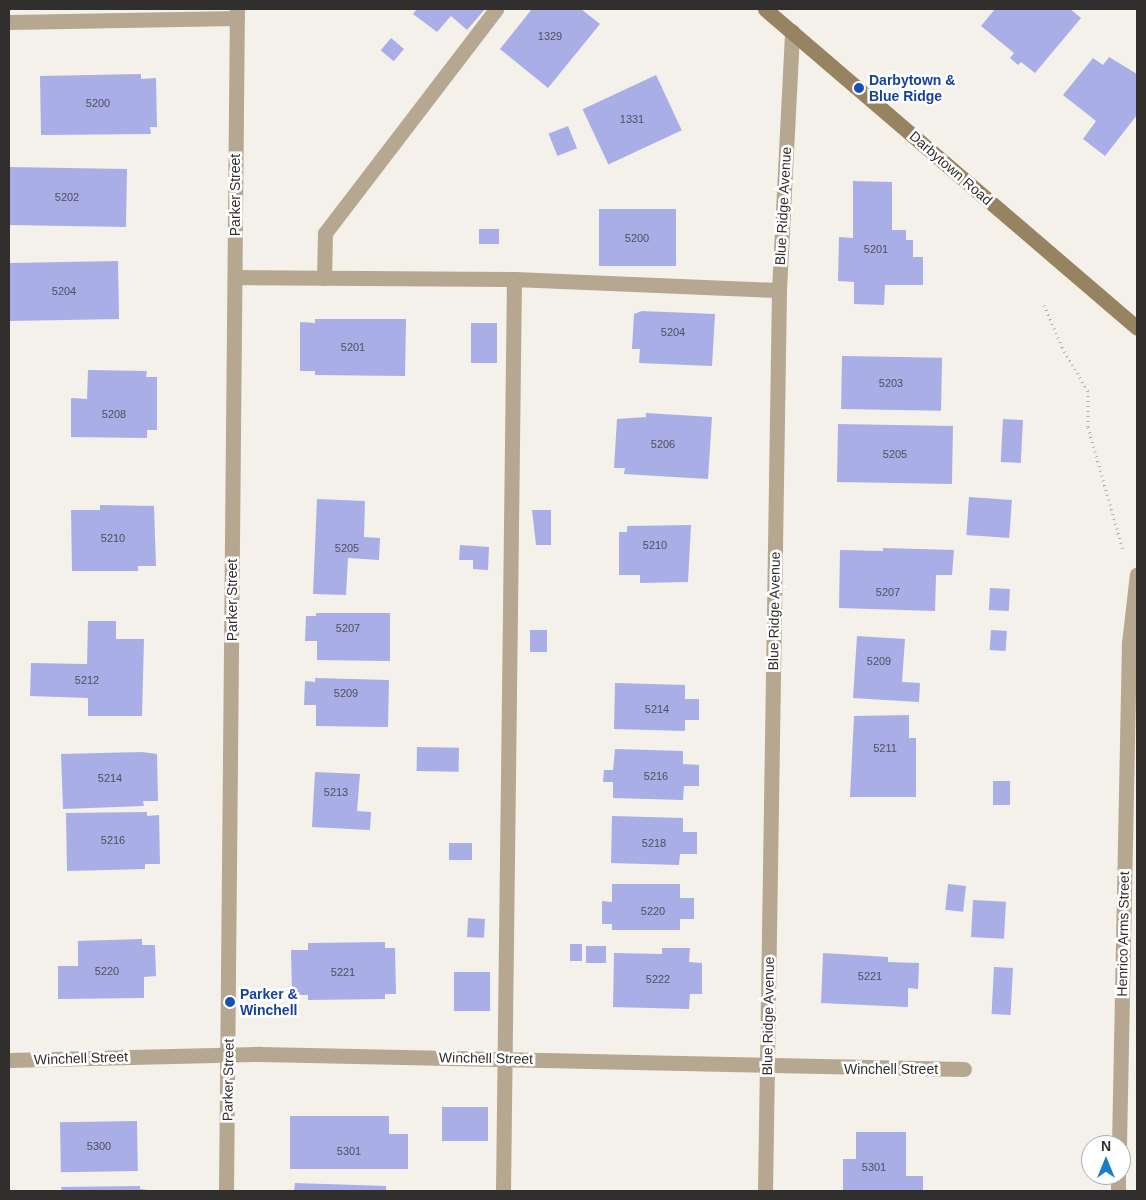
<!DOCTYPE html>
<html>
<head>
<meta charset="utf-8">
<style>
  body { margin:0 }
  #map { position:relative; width:1146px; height:1200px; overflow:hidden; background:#f4f0ea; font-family:Arial,sans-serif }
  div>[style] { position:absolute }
  .building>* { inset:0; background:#a9aee6; transform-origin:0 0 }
  .path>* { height:3px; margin-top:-1.5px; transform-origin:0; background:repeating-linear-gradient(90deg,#b3b0ab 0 1px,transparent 0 5px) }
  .lane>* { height:15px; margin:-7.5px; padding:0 7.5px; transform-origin:7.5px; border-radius:7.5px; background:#b5a790 }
  .street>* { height:15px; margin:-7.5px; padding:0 7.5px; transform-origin:7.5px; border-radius:7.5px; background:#b5a790 }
  .secondary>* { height:15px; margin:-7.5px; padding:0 7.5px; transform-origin:7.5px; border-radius:7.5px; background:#988360 }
  .dots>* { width:14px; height:14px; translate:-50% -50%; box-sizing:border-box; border:2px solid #fff; border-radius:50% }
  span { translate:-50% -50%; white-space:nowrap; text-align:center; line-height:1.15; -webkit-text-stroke:5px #fff; paint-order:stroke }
  .number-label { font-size:11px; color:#4f4f5b }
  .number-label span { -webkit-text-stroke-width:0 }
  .transit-label { font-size:14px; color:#164399; font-weight:700 }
  .left { translate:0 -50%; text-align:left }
  .street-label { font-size:14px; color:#312f2d }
  .frame { position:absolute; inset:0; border:10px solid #312f2d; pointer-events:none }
  .north { position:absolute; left:1081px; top:1135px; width:50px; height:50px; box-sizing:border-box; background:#fff; border:1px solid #adacab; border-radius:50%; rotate:0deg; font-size:14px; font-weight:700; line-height:20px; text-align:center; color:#312f2d }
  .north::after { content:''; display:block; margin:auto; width:18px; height:22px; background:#1a7dc8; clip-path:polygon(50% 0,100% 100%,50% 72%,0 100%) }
</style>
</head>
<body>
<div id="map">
  <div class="building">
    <div style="clip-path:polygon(417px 9px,485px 9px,467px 30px,451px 16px,437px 32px,413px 14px)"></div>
    <div style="clip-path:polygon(532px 9px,581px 9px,600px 24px,548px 88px,500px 49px)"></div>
    <div style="clip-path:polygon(995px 9px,1070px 9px,1081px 18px,1035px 73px,1021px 62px,1018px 65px,1010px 58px,1014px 53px,981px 26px)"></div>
    <div style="left:391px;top:38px;width:17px;height:16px;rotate:40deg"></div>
    <div style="clip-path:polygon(1109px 57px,1137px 74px,1137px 115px,1105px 156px,1083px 139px,1096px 121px,1063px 95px,1093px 58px,1103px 65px)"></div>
    <div style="clip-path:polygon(141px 74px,141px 79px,156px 78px,157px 127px,150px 127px,151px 134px,41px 135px,40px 76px)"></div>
    <div style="left:656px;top:75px;width:61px;height:81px;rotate:65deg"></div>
    <div style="left:568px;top:126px;width:24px;height:21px;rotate:68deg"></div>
    <div style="left:9px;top:167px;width:118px;height:58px;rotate:1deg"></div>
    <div style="clip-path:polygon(853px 181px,892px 182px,892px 230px,906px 230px,906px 240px,913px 240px,913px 257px,923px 257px,923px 285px,885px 285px,884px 305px,854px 304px,854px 282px,838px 281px,839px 237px,853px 238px)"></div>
    <div style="left:599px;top:209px;width:77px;height:57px"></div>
    <div style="left:479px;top:229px;width:20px;height:15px"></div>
    <div style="left:118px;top:261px;width:58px;height:109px;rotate:89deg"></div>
    <div style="clip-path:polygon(642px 311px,715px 314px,712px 366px,639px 363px,640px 349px,632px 349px,634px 314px)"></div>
    <div style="clip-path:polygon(315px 319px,406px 319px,405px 376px,315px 375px,315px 371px,300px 371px,300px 322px,315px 323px)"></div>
    <div style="left:471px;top:323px;width:26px;height:40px"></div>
    <div style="left:842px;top:356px;width:100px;height:53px;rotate:1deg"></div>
    <div style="clip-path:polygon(88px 370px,147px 371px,146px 377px,157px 377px,157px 430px,147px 430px,147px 438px,71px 437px,71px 398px,87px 399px)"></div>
    <div style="clip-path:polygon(646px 413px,712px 417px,708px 479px,624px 474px,625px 468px,614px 468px,617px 419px,646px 417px)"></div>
    <div style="left:1003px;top:419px;width:20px;height:43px;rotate:3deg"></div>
    <div style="left:838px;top:424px;width:115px;height:58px;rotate:1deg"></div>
    <div style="left:969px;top:497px;width:43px;height:38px;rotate:4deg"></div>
    <div style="clip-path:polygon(317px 499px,365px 501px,364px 537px,380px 538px,379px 560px,348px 558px,346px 595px,313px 594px)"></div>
    <div style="clip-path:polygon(100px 505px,154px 506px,156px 566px,138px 566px,138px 571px,72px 571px,71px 510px,100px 510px)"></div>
    <div style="clip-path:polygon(532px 510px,551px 510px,551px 545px,536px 545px)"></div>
    <div style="clip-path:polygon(691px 525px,688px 582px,640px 583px,640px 575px,619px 575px,619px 532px,627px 532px,627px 526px)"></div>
    <div style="clip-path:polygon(460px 545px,489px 547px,488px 570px,473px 569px,473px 560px,459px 560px)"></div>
    <div style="clip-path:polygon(883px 548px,954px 550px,952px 575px,936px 575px,935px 611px,839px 608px,840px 550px,883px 551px)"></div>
    <div style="left:990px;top:588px;width:20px;height:22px;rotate:3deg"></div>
    <div style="clip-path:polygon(316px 613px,390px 613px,390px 661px,317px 660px,317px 641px,305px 641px,306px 616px,316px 616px)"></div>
    <div style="clip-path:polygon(88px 621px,116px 621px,116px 639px,144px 639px,142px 716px,88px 716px,88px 698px,30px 696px,31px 663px,87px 664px)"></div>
    <div style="left:530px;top:630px;width:17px;height:22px"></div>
    <div style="left:991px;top:630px;width:16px;height:20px;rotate:4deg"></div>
    <div style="clip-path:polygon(857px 636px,905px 639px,902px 682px,920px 683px,919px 702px,853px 698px)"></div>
    <div style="clip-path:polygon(315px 678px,389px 680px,388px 727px,316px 726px,316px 705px,304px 705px,305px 681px,315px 682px)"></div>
    <div style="clip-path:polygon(615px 683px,685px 685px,685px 699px,699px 699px,699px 720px,685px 720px,685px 731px,614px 729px)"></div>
    <div style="clip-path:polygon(909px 715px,909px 738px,916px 738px,916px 797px,850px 797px,854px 716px)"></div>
    <div style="left:417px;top:747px;width:42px;height:24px;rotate:1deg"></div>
    <div style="clip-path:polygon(615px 749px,683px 751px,683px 764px,699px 765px,699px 786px,684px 786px,683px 800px,613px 798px,613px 782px,603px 782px,604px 770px,613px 770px)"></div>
    <div style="clip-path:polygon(142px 752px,157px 754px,158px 801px,143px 801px,144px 806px,63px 809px,61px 754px)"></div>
    <div style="clip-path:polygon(315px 772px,360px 774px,357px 811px,371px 812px,370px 830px,312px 827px)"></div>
    <div style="left:993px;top:781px;width:17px;height:24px"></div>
    <div style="clip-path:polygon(147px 812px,147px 816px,159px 815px,160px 864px,145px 864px,145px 869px,67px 871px,66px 813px)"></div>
    <div style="clip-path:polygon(612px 816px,683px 818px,683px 832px,697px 832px,697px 854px,680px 854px,679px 865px,611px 863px)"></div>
    <div style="left:449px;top:843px;width:23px;height:17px"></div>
    <div style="clip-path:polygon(612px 884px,680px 884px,680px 898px,694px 898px,694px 919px,680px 919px,680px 930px,612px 930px,612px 924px,602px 924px,602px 901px,612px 902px)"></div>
    <div style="left:948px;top:884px;width:18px;height:26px;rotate:6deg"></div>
    <div style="left:973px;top:900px;width:33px;height:37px;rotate:3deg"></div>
    <div style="left:468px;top:918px;width:17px;height:19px;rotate:3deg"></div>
    <div style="clip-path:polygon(142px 939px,142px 945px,155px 945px,156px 976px,144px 977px,144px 998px,58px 999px,58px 966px,78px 966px,78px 941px)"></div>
    <div style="clip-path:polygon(385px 942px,385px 948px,395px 948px,396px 994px,385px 994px,385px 999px,308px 1000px,308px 995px,292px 995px,291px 950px,308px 950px,308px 943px)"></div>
    <div style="left:570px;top:944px;width:12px;height:17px"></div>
    <div style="left:586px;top:946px;width:20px;height:17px"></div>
    <div style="clip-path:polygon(662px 948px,690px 948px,689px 962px,702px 963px,702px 994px,690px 994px,689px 1009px,613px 1007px,614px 953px,662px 954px)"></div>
    <div style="clip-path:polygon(823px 953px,888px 957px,888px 962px,919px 963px,918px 989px,908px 988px,908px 1007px,821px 1003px)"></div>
    <div style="left:994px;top:967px;width:19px;height:47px;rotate:3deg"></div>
    <div style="left:454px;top:972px;width:36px;height:39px"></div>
    <div style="left:442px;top:1107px;width:46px;height:34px"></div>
    <div style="clip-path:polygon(290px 1116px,389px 1116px,389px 1134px,408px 1134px,408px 1169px,290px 1169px)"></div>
    <div style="left:137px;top:1121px;width:50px;height:77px;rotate:89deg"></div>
    <div style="clip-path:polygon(856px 1132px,906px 1132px,906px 1176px,923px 1176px,923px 1191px,843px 1191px,843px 1159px,856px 1159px)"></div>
    <div style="clip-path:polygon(295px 1183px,386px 1186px,386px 1191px,294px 1191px)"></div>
    <div style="clip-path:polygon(140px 1186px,140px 1189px,156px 1191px,62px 1191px,61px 1187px)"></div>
  </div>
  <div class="path">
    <div style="left:1044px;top:305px;width:46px;rotate:66.8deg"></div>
    <div style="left:1062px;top:347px;width:51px;rotate:59.4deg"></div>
    <div style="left:1088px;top:391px;width:36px;rotate:90deg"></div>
    <div style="left:1088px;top:427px;width:128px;rotate:74.1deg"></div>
  </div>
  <div class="lane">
    <div style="left:235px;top:277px;width:279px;rotate:0.4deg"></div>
    <div style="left:514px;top:279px;width:265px;rotate:2.4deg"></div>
    <div style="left:324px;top:278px;width:45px;rotate:-88.7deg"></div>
    <div style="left:325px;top:233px;width:282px;rotate:-52.6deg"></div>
    <div style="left:503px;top:1191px;width:912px;rotate:-89.31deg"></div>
  </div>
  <div class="street">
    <div style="left:9px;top:22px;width:228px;rotate:-1deg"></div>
    <div style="left:9px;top:1060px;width:251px;rotate:-1.4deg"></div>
    <div style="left:260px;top:1054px;width:704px;rotate:1.22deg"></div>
    <div style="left:1119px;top:1145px;width:502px;rotate:-88.86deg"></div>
    <div style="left:1129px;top:643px;width:69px;rotate:-83.4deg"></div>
    <div style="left:226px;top:1191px;width:1182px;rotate:-89.47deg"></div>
    <div style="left:765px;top:1191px;width:901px;rotate:-89.11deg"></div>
    <div style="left:779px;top:290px;width:259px;rotate:-87.1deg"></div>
    <div style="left:1118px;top:1191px;width:16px;rotate:-90deg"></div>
  </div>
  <div class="secondary">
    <div style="left:765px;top:9px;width:490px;rotate:40.6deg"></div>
  </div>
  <div class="dots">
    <div style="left:859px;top:88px;background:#1a4fb4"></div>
    <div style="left:230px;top:1002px;background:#1a4fb4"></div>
  </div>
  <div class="number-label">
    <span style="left:550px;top:36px">1329</span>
    <span style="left:98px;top:103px">5200</span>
    <span style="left:632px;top:119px">1331</span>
    <span style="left:67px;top:197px">5202</span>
    <span style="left:637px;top:238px">5200</span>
    <span style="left:876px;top:249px">5201</span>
    <span style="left:64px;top:291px">5204</span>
    <span style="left:673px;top:332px">5204</span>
    <span style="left:353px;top:347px">5201</span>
    <span style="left:891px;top:383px">5203</span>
    <span style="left:114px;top:414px">5208</span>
    <span style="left:663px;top:444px">5206</span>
    <span style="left:895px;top:454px">5205</span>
    <span style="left:113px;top:538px">5210</span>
    <span style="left:655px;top:545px">5210</span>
    <span style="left:347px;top:548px">5205</span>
    <span style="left:888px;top:592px">5207</span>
    <span style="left:348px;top:628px">5207</span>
    <span style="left:879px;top:661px">5209</span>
    <span style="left:87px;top:680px">5212</span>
    <span style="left:346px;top:693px">5209</span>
    <span style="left:657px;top:709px">5214</span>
    <span style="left:885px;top:748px">5211</span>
    <span style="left:656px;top:776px">5216</span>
    <span style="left:110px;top:778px">5214</span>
    <span style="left:336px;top:792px">5213</span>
    <span style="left:113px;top:840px">5216</span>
    <span style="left:654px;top:843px">5218</span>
    <span style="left:653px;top:911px">5220</span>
    <span style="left:107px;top:971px">5220</span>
    <span style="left:343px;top:972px">5221</span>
    <span style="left:870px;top:976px">5221</span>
    <span style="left:658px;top:979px">5222</span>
    <span style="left:99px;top:1146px">5300</span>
    <span style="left:349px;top:1151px">5301</span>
    <span style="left:874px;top:1167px">5301</span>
  </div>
  <div class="transit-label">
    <span class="left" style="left:869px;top:88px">Darbytown &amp;<br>Blue Ridge</span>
    <span class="left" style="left:240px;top:1002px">Parker &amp;<br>Winchell</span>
  </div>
  <div class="street-label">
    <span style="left:951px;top:168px;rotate:41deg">Darbytown Road</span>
    <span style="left:235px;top:195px;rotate:-90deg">Parker Street</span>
    <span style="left:783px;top:206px;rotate:-87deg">Blue Ridge Avenue</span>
    <span style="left:232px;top:600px;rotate:-90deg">Parker Street</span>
    <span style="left:774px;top:611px;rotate:-89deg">Blue Ridge Avenue</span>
    <span style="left:1123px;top:934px;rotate:-89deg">Henrico Arms Street</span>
    <span style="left:768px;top:1016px;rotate:-89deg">Blue Ridge Avenue</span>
    <span style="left:81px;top:1058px;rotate:-2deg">Winchell Street</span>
    <span style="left:486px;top:1058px;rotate:1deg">Winchell Street</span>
    <span style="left:891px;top:1069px">Winchell Street</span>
    <span style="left:228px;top:1080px;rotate:-89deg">Parker Street</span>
  </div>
  <div class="frame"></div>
  <div class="north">N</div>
</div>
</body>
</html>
